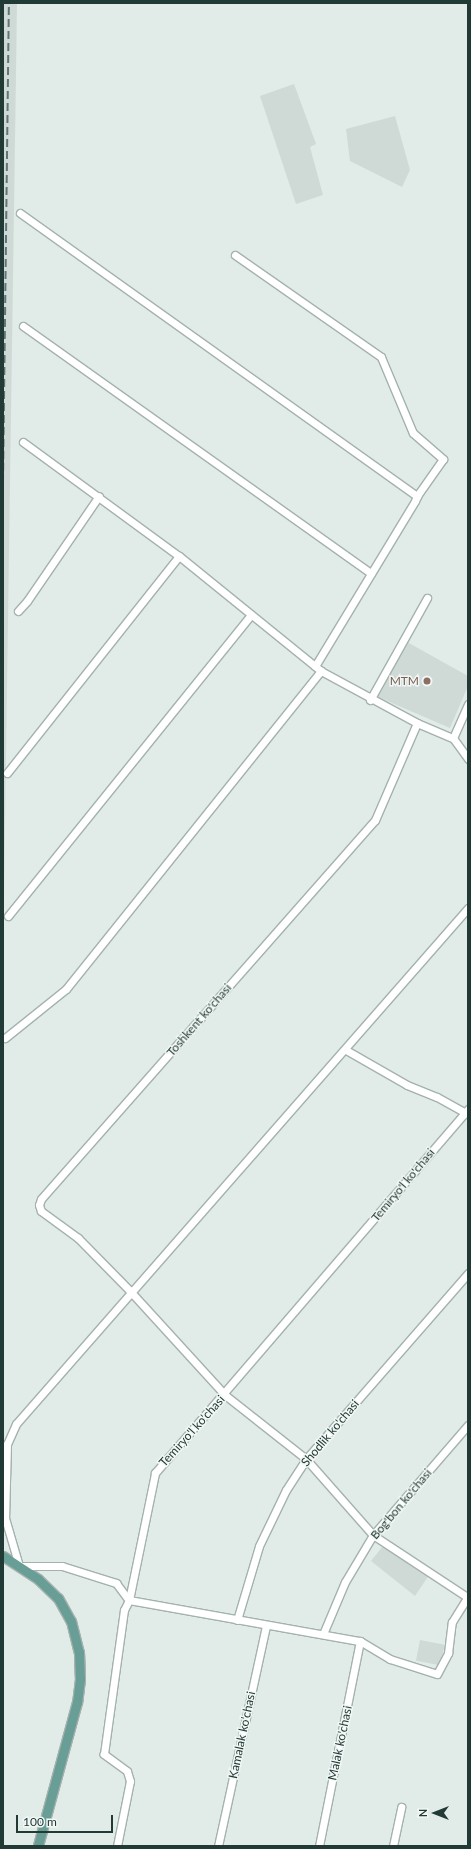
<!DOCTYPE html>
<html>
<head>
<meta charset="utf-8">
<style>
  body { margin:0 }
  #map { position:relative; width:471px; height:1849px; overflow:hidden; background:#e1ebe7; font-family:Lato,sans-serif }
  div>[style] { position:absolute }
  .built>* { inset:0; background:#cfdad6; transform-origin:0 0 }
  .roads { filter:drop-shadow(1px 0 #a4b2ae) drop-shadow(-1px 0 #a4b2ae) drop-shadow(0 1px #a4b2ae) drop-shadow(0 -1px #a4b2ae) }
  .minor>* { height:7px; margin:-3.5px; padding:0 3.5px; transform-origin:3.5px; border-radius:3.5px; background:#fff }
  .major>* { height:9px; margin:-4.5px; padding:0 4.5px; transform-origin:4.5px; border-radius:4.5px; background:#689e95 }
  .rail>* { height:2px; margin-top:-1px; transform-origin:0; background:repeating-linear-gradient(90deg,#5d7672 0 8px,transparent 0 12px) }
  .dots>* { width:11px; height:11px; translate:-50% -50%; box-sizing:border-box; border:2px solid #f1f7f5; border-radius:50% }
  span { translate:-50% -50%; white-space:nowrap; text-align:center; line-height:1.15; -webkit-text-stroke:3px #f1f7f5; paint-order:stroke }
  .education-label { font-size:12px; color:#785e54 }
  .right { translate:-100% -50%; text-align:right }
  .street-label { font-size:12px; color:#223a36 }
  .frame { position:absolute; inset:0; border:4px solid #223a36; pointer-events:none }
  .north { position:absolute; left:415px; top:1793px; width:40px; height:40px; -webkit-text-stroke:3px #f1f7f5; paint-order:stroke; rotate:270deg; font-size:11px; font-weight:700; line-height:16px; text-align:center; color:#223a36 }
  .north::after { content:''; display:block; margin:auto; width:14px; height:18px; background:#223a36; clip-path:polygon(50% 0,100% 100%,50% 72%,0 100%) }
  .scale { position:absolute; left:16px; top:1815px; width:97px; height:18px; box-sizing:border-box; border:2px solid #223a36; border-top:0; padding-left:5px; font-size:12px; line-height:14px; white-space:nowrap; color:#223a36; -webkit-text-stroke:3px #f1f7f5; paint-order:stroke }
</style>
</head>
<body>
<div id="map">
  <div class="built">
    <div style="clip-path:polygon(3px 3px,17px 3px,3px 961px)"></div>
    <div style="clip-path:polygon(294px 84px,316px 144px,310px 147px,323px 195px,296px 204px,260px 96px)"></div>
    <div style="clip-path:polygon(395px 116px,410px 170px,402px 187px,350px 161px,346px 129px)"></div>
    <div style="clip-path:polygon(407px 642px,468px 676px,468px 686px,450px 728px,378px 697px)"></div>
    <div style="clip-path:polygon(383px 1546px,429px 1575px,415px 1596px,371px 1561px)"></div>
    <div style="left:420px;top:1640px;width:25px;height:21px;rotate:11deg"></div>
  </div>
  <div class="roads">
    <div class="minor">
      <div style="left:20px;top:213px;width:488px;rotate:35.5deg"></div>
      <div style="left:417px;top:496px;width:5px;rotate:112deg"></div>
      <div style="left:415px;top:501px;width:193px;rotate:121.2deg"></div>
      <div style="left:235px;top:255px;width:178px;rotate:34.9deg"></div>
      <div style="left:381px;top:357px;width:82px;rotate:67.2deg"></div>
      <div style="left:413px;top:433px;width:40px;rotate:41deg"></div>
      <div style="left:443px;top:459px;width:45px;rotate:125.1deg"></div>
      <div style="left:23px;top:326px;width:427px;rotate:35.4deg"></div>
      <div style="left:23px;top:442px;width:193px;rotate:36.2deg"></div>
      <div style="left:179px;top:556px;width:183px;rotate:39deg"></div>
      <div style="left:321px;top:671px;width:109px;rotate:28.4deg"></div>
      <div style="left:417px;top:723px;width:39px;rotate:23deg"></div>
      <div style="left:453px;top:738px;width:26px;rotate:54deg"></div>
      <div style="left:18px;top:611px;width:13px;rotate:-48deg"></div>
      <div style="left:27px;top:601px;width:127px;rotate:-55.6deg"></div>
      <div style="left:370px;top:700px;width:117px;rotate:-60.8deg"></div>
      <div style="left:417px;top:723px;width:106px;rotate:113.4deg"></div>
      <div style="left:375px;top:820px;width:505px;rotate:131.39deg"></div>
      <div style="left:41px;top:1199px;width:6px;rotate:108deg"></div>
      <div style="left:39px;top:1205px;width:6px;rotate:72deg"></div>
      <div style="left:41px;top:1211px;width:46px;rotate:36.1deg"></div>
      <div style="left:78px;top:1238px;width:74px;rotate:45.5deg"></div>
      <div style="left:130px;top:1291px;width:141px;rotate:47.6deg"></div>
      <div style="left:225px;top:1395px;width:103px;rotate:38.3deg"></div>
      <div style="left:306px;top:1459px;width:101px;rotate:48.6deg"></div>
      <div style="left:373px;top:1535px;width:113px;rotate:33.4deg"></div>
      <div style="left:453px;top:738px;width:37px;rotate:-66deg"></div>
      <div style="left:7px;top:773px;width:277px;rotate:-51.6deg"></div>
      <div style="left:468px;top:908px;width:686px;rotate:131.22deg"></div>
      <div style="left:16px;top:1424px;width:22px;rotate:114deg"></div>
      <div style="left:7px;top:1444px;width:74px;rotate:91.5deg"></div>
      <div style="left:5px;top:1518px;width:50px;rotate:73.7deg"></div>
      <div style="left:19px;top:1566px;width:43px"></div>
      <div style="left:62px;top:1566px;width:57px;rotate:17.5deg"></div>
      <div style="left:116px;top:1583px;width:21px;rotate:53deg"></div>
      <div style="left:129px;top:1600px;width:235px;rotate:10.1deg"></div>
      <div style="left:360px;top:1641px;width:35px;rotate:31deg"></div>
      <div style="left:390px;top:1659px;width:49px;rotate:17.7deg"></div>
      <div style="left:437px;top:1674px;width:24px;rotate:-62deg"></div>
      <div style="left:448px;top:1653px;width:31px;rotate:-83deg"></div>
      <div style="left:452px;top:1622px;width:31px;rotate:-58deg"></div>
      <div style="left:8px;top:916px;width:387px;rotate:-51.1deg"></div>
      <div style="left:5px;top:1038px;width:78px;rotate:-38.8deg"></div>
      <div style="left:66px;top:989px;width:408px;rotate:-51.3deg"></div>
      <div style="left:346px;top:1050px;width:70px;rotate:29.8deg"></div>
      <div style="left:407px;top:1085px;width:32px;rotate:22deg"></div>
      <div style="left:437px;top:1097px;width:35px;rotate:29deg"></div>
      <div style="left:237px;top:1620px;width:77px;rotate:-73.4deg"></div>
      <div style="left:259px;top:1546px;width:62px;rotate:-64.3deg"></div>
      <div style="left:286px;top:1490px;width:37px;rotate:-57deg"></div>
      <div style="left:306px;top:1459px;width:247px;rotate:-48.9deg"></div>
      <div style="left:323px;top:1634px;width:56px;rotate:-67.1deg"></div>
      <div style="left:345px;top:1582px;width:55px;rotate:-59.2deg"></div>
      <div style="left:373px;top:1535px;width:145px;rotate:-49.2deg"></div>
      <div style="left:117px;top:1846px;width:66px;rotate:-78.7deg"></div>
      <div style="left:130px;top:1781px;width:10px;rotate:-107deg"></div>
      <div style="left:127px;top:1771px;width:29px;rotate:-144deg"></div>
      <div style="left:104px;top:1754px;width:145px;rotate:-82.1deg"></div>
      <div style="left:124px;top:1610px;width:11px;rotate:-63deg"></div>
      <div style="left:129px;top:1600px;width:130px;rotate:-78.4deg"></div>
      <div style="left:155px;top:1473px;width:480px;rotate:-49.3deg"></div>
      <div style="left:218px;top:1846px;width:226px;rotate:-77.7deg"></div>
      <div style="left:319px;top:1846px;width:209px;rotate:-78.7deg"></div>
      <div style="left:393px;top:1846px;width:40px;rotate:-78deg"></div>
    </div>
    <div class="major">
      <div style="left:3px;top:1556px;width:42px;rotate:33.3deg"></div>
      <div style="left:38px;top:1579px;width:28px;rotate:44deg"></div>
      <div style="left:58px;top:1598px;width:26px;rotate:61deg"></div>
      <div style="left:71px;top:1621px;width:32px;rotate:76deg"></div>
      <div style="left:79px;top:1652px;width:27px;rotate:88deg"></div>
      <div style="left:80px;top:1679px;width:23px;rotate:97deg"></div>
      <div style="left:77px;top:1702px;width:149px;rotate:105.2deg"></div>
    </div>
  </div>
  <div class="rail">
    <div style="left:3px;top:483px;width:480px;rotate:-89.3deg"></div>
  </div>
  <div class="dots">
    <div style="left:427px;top:681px;background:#8d6e63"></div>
  </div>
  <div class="education-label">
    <span class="right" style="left:419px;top:681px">MTM</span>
  </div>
  <div class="street-label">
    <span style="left:199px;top:1020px;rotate:-49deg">Toshkent ko'chasi</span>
    <span style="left:403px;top:1185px;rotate:-50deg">Temiryo'l ko'chasi</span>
    <span style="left:192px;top:1431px;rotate:-48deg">Temiryo'l ko'chasi</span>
    <span style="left:330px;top:1433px;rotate:-50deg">Shodlik ko'chasi</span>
    <span style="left:401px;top:1504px;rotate:-50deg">Bog'bon ko'chasi</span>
    <span style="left:242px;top:1735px;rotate:-78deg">Kamalak ko'chasi</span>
    <span style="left:340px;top:1743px;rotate:-78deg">Malak ko'chasi</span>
  </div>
  <div class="frame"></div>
  <div class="north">N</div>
  <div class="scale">100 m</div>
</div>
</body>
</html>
